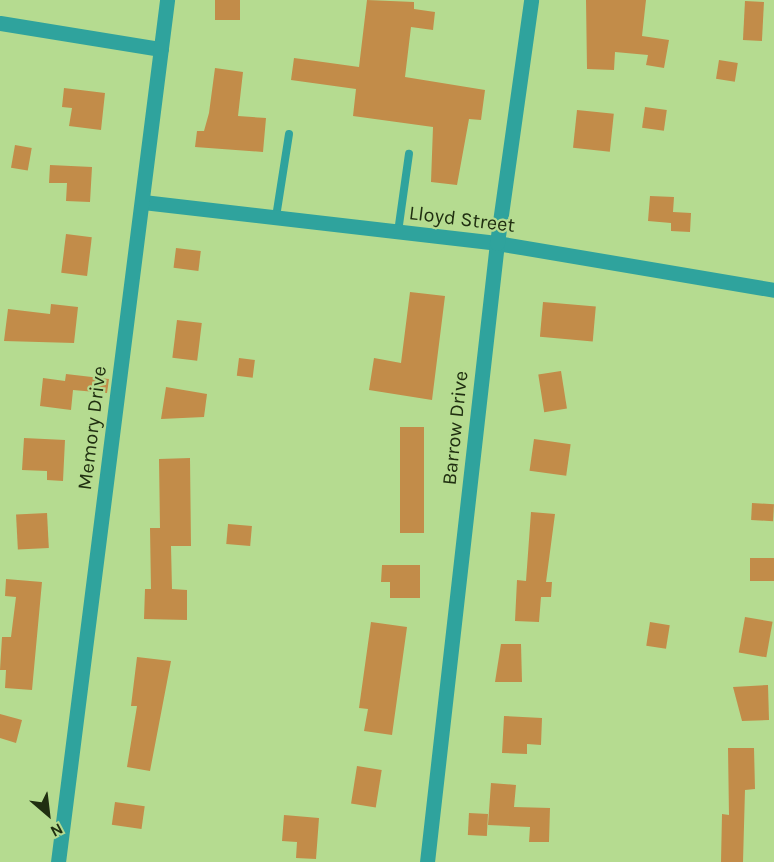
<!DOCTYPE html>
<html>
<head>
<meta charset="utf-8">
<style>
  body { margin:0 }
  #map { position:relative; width:774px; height:862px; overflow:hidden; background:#b5db90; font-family:Karla,sans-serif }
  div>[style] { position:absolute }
  .building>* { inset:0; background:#c28c49; transform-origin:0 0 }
  .service>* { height:8px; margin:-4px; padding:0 4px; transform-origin:4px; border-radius:4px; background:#2fa39d }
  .minor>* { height:15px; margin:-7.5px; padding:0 7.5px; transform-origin:7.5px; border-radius:7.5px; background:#2fa39d }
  span { translate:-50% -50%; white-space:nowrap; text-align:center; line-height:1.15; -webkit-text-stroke:4.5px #b5db90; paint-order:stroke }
  .street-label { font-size:20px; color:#202f11 }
  .north { position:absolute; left:18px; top:784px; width:60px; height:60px; -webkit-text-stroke:4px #b5db90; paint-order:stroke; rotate:152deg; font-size:16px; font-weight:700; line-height:24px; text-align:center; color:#202f11 }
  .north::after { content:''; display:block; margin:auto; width:21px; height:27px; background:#202f11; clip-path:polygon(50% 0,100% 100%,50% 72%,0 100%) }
</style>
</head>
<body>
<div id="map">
  <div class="building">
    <div style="left:215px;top:0;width:25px;height:20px"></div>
    <div style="clip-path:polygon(367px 0,414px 2px,414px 9px,435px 12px,433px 30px,411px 27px,405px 77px,485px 90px,481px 120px,469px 119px,457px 185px,431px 182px,433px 127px,353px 116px,356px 89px,291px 80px,294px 58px,359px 67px)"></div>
    <div style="clip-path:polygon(586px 0,646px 0,642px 36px,669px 40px,664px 68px,646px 65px,648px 55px,615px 52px,614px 70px,587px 69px)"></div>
    <div style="left:745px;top:1px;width:19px;height:39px;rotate:3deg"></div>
    <div style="left:719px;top:60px;width:19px;height:19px;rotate:9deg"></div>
    <div style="clip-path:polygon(215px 68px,243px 72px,238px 116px,266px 118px,263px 152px,195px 147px,197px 131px,204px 131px,209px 113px)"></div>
    <div style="clip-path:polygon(64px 88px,105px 93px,101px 130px,69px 126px,72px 108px,62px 107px)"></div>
    <div style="left:645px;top:107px;width:22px;height:21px;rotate:8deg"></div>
    <div style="left:577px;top:110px;width:37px;height:38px;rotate:6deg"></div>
    <div style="left:15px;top:145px;width:17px;height:23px;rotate:10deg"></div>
    <div style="clip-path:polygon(50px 165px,92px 167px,90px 202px,66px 201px,67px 183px,49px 183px)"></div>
    <div style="clip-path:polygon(650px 196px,674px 197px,673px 212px,691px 213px,690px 232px,671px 231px,671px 223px,648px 221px)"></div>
    <div style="left:66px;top:234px;width:26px;height:39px;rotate:7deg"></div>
    <div style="left:176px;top:248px;width:25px;height:20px;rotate:7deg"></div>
    <div style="clip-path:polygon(410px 292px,445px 296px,432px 400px,369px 390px,374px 358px,401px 363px)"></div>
    <div style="left:543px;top:302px;width:53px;height:35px;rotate:5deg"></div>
    <div style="clip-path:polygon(51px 304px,78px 307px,74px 343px,4px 341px,8px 309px,50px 314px)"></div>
    <div style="left:177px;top:320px;width:25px;height:38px;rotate:7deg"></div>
    <div style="left:239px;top:358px;width:16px;height:18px;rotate:7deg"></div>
    <div style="left:561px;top:371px;width:38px;height:23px;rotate:81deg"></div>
    <div style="clip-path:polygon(66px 374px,109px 379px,107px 393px,73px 390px,71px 410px,40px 406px,43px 378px,65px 381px)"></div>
    <div style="clip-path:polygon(166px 387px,207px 394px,204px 417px,161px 419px)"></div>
    <div style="left:400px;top:427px;width:24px;height:106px"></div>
    <div style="clip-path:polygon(24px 438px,65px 440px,63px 481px,47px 480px,47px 471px,22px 470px)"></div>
    <div style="left:534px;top:439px;width:37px;height:32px;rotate:8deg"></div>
    <div style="clip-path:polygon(190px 458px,191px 546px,171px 546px,172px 589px,187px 590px,187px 620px,144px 619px,145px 589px,151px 589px,150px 528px,160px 528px,159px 459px)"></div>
    <div style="left:752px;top:503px;width:22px;height:17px;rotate:3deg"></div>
    <div style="clip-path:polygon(531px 512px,555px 514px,546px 582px,552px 582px,551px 597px,541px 597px,539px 622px,515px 621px,517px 580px,526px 581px)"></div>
    <div style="left:47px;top:513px;width:35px;height:31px;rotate:87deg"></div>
    <div style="left:228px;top:524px;width:24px;height:20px;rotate:5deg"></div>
    <div style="left:750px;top:558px;width:24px;height:23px"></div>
    <div style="clip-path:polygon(382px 565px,420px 565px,420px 598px,390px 598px,390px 582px,381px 582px)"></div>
    <div style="clip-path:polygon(6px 579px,42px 582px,32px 690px,5px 688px,6px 670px,0 670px,2px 637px,11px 637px,16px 597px,5px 596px)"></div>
    <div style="left:745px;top:617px;width:28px;height:36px;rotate:10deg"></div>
    <div style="clip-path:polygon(371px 622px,407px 627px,392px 735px,364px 731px,368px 709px,359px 708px)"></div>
    <div style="left:650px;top:622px;width:20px;height:24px;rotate:9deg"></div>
    <div style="clip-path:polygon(501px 644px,521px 644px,522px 682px,495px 682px)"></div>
    <div style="clip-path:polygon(137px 657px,171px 661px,150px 771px,127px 767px,137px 706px,131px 706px)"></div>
    <div style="clip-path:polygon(768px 685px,769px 720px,742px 721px,733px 687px)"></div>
    <div style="clip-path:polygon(0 714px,22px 720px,16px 743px,0 738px)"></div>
    <div style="clip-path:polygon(504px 716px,542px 718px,541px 745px,527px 744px,527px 754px,502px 753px)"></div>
    <div style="clip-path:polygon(728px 748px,754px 748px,755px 789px,745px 790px,743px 862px,721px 862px,722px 814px,729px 815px)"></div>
    <div style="left:357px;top:766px;width:25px;height:38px;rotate:9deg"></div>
    <div style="clip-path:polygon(491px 783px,516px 785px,514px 807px,550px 808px,549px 842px,529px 842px,530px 827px,488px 825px)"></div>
    <div style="left:115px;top:802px;width:30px;height:23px;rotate:8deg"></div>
    <div style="left:469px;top:813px;width:19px;height:22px;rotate:3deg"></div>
    <div style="clip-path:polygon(284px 815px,319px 818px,316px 859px,296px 858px,297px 842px,282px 841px)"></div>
  </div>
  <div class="service">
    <div style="left:276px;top:217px;width:84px;rotate:-81.1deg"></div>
    <div style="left:398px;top:232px;width:79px;rotate:-82deg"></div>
  </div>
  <div class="minor">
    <div style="left:0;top:23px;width:163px;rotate:9.2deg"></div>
    <div style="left:143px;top:202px;width:356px;rotate:6.6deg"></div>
    <div style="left:497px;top:243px;width:281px;rotate:9.6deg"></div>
    <div style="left:58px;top:862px;width:869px;rotate:-82.79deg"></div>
    <div style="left:427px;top:862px;width:623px;rotate:-83.55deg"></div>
    <div style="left:497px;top:243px;width:245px;rotate:-82deg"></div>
  </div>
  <div class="street-label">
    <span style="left:462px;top:219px;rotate:7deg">Lloyd Street</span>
    <span style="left:92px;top:428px;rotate:-83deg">Memory Drive</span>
    <span style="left:455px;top:428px;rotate:-84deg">Barrow Drive</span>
  </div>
  <div class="north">N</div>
</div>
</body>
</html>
